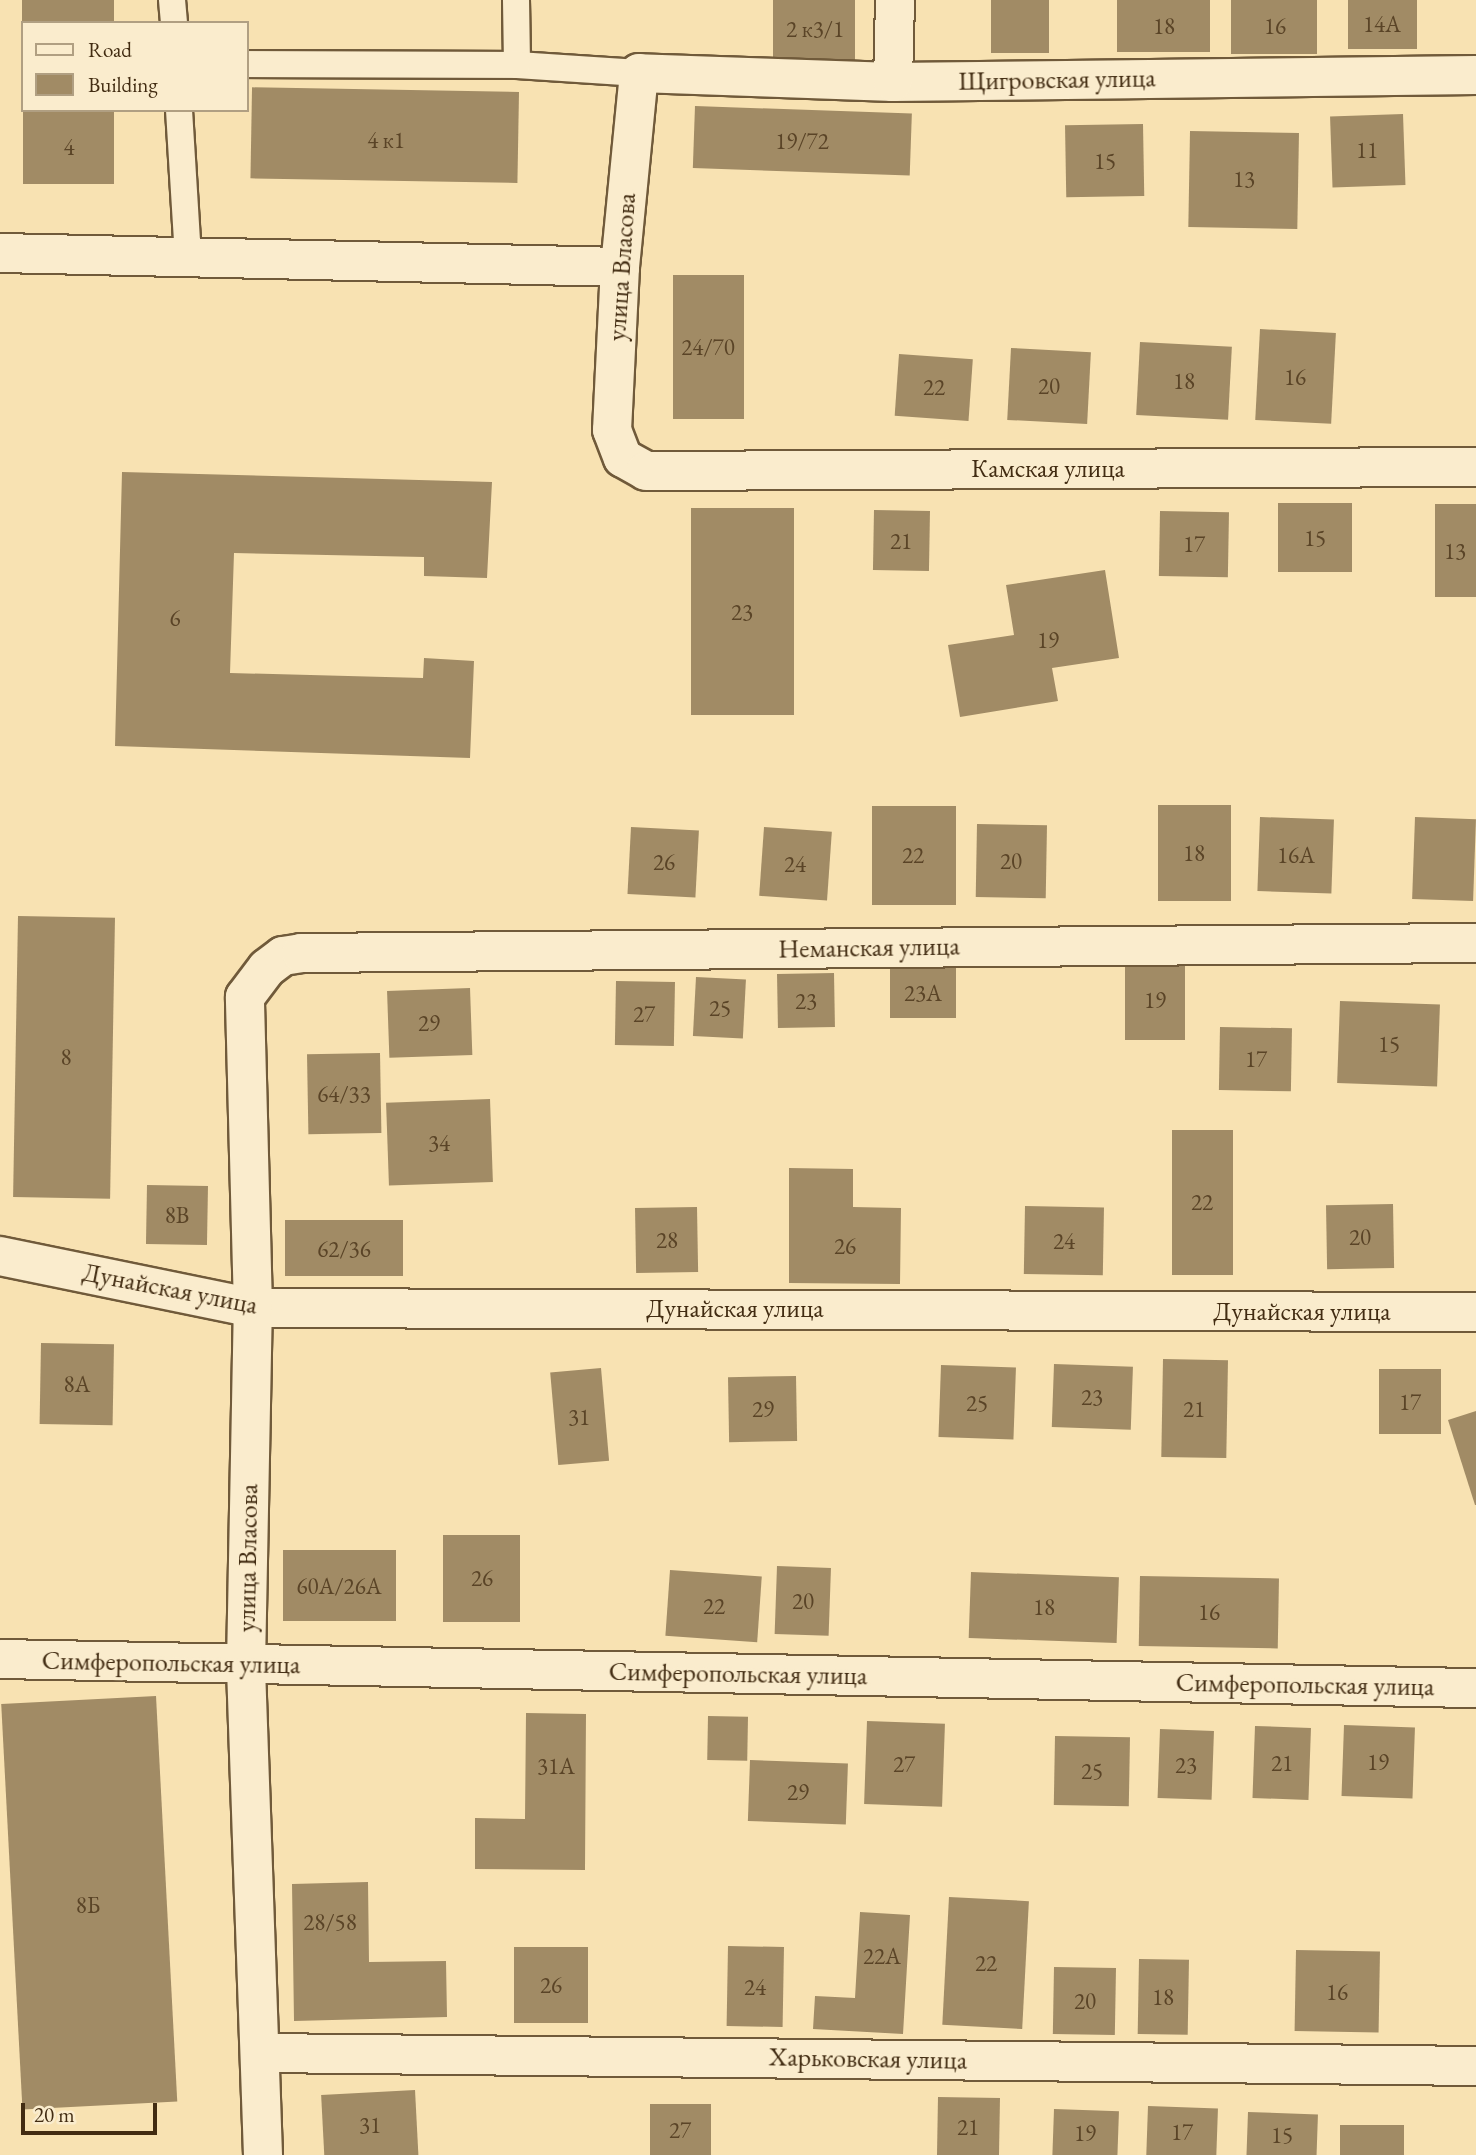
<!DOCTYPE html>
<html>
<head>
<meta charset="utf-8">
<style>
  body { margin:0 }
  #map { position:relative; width:1476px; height:2155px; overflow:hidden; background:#f8e2b2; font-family:"EB Garamond",serif }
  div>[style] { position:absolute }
  .building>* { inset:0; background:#a18b65; transform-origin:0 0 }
  .roads { filter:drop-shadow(2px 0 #705a3a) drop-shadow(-2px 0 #705a3a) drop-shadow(0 2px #705a3a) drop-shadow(0 -2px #705a3a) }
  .lane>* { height:26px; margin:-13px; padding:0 13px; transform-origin:13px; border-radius:13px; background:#faeccd }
  .street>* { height:38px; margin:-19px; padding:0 19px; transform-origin:19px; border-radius:19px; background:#faeccd }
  span { translate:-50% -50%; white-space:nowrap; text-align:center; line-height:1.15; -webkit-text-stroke:6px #faeccd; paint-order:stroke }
  .number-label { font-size:23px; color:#5a4427 }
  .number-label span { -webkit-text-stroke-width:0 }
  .street-label { font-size:26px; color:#422c12 }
  .legend { position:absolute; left:21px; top:21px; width:228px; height:91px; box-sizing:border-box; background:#faeccd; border:2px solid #b09f82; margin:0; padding:9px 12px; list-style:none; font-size:21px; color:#422c12 }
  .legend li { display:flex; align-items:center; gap:14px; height:35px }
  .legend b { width:35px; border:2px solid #b09f82 }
  .scale { position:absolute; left:21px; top:2103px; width:136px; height:32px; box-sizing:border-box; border:4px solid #422c12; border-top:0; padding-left:9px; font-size:21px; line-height:24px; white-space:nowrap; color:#422c12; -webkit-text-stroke:5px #faeccd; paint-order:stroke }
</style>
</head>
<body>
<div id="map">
  <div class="building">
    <div style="left:22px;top:0;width:92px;height:23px"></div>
    <div style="left:773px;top:0;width:82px;height:62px"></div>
    <div style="left:991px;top:0;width:58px;height:53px"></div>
    <div style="left:1117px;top:0;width:93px;height:52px"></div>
    <div style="left:1231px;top:0;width:86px;height:54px"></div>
    <div style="left:1348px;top:0;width:69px;height:49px"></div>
    <div style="left:519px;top:92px;width:91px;height:267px;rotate:91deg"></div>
    <div style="left:695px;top:106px;width:217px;height:62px;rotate:2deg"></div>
    <div style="left:23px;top:110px;width:91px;height:74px"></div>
    <div style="left:1403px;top:114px;width:71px;height:73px;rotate:88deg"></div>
    <div style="left:1143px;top:124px;width:72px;height:78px;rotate:89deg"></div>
    <div style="left:1190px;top:131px;width:109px;height:96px;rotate:1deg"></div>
    <div style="left:673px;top:275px;width:71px;height:144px"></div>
    <div style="left:1260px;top:329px;width:76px;height:91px;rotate:3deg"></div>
    <div style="left:1140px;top:342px;width:92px;height:73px;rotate:3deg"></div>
    <div style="left:1011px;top:348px;width:80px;height:72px;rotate:3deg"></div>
    <div style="left:899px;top:354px;width:74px;height:62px;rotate:4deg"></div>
    <div style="clip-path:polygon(122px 472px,492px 482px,487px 578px,424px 576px,424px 557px,234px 553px,230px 673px,423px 678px,424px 658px,474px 661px,470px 758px,115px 746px)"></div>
    <div style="left:1352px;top:503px;width:69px;height:74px;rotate:90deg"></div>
    <div style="left:1435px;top:504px;width:41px;height:93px"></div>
    <div style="left:691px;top:508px;width:103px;height:207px"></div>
    <div style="left:874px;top:510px;width:56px;height:60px;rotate:1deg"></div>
    <div style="left:1160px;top:511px;width:69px;height:65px;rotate:1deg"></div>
    <div style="clip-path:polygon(1105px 570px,1119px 658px,1052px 668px,1058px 701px,960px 717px,948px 645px,1014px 635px,1006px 585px)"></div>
    <div style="left:1158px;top:805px;width:73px;height:96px"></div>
    <div style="left:872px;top:806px;width:84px;height:99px"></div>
    <div style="left:1260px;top:817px;width:74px;height:74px;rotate:2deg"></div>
    <div style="left:1415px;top:817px;width:61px;height:82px;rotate:2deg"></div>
    <div style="left:977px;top:824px;width:70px;height:73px;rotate:1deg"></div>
    <div style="left:631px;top:827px;width:68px;height:67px;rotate:3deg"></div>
    <div style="left:764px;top:827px;width:68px;height:69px;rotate:4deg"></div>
    <div style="left:18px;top:916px;width:97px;height:281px;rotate:1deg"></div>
    <div style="left:1125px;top:960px;width:60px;height:80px"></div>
    <div style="left:956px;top:968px;width:50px;height:66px;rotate:90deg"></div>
    <div style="left:834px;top:973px;width:54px;height:57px;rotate:89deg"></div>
    <div style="left:696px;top:977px;width:50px;height:59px;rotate:3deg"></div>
    <div style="left:616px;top:981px;width:59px;height:64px;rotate:1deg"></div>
    <div style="left:470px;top:988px;width:67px;height:83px;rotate:88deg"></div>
    <div style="left:1340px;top:1001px;width:100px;height:82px;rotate:2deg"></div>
    <div style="left:1220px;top:1027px;width:72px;height:63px;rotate:1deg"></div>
    <div style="left:380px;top:1053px;width:80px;height:73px;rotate:89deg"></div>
    <div style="left:490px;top:1099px;width:83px;height:104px;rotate:88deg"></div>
    <div style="left:1172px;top:1130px;width:61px;height:145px"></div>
    <div style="clip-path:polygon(789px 1168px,853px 1169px,853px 1207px,901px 1208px,900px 1284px,789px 1283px)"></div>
    <div style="left:147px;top:1185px;width:61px;height:59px;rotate:1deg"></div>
    <div style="left:1393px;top:1204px;width:64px;height:67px;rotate:89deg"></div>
    <div style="left:1025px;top:1206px;width:79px;height:68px;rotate:1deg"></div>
    <div style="left:697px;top:1207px;width:65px;height:62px;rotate:89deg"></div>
    <div style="left:285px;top:1220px;width:118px;height:56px"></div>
    <div style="left:41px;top:1343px;width:73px;height:81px;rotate:1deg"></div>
    <div style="left:1163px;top:1359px;width:65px;height:98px;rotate:1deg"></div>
    <div style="left:1054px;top:1364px;width:79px;height:63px;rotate:2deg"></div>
    <div style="left:941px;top:1365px;width:75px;height:72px;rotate:2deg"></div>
    <div style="left:601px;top:1368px;width:93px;height:51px;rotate:85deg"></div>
    <div style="left:1441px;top:1369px;width:65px;height:62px;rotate:90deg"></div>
    <div style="left:796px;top:1376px;width:65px;height:68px;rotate:89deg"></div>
    <div style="clip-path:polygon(1476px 1411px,1476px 1505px,1475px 1505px,1448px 1420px)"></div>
    <div style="left:443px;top:1535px;width:77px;height:87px"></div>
    <div style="left:396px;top:1550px;width:71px;height:113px;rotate:90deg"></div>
    <div style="left:777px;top:1566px;width:54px;height:68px;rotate:2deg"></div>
    <div style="left:670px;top:1570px;width:92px;height:66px;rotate:4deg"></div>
    <div style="left:971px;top:1572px;width:148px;height:66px;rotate:2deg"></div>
    <div style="left:1140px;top:1576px;width:139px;height:70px;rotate:1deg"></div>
    <div style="left:156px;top:1696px;width:406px;height:155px;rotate:87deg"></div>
    <div style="clip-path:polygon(526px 1713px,586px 1714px,585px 1870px,475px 1869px,475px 1818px,525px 1819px)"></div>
    <div style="left:708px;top:1716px;width:40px;height:44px;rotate:1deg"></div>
    <div style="left:867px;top:1721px;width:78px;height:83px;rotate:2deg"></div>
    <div style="left:1344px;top:1725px;width:71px;height:71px;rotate:2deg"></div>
    <div style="left:1255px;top:1726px;width:56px;height:72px;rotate:2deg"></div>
    <div style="left:1160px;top:1729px;width:54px;height:69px;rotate:2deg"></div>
    <div style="left:1055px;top:1736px;width:75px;height:69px;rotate:1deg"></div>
    <div style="left:750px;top:1760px;width:98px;height:61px;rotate:2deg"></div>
    <div style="clip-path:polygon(368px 1882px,369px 1962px,446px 1961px,447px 2017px,294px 2021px,292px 1884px)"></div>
    <div style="left:949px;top:1897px;width:80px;height:128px;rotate:3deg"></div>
    <div style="clip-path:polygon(860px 1912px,910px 1915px,903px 2034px,813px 2029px,815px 1996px,855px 1998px)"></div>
    <div style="left:728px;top:1946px;width:56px;height:80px;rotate:1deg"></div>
    <div style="left:514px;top:1947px;width:74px;height:76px"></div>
    <div style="left:1296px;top:1950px;width:84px;height:81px;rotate:1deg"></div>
    <div style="left:1139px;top:1959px;width:50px;height:75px;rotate:1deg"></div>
    <div style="left:1054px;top:1967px;width:62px;height:67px;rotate:1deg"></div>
    <div style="left:415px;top:2090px;width:65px;height:94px;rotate:87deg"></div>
    <div style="left:938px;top:2097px;width:62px;height:58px;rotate:1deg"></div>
    <div style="left:650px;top:2104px;width:61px;height:51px"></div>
    <div style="left:1148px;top:2106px;width:70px;height:49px;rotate:2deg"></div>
    <div style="left:1054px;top:2109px;width:65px;height:46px;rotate:2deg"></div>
    <div style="left:1248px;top:2112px;width:70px;height:43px;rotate:2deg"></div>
    <div style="left:1340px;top:2125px;width:64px;height:30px"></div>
  </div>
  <div class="roads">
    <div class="lane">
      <div style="left:172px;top:0;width:23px;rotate:85deg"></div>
      <div style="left:516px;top:0;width:65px;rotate:89.1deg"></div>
      <div style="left:517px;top:65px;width:122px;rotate:3.8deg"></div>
      <div style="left:247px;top:64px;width:270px;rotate:0.2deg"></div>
      <div style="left:179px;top:110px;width:147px;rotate:86.5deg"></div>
    </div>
    <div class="street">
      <div style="left:1476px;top:75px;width:583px;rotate:179.31deg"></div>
      <div style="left:893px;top:82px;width:254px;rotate:-178deg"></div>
      <div style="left:639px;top:73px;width:195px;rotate:95.6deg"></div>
      <div style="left:620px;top:267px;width:163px;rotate:92.8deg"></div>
      <div style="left:612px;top:430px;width:30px;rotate:69deg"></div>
      <div style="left:623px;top:458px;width:26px;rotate:29deg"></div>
      <div style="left:646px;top:471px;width:830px;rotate:-0.28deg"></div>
      <div style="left:893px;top:82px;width:82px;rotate:-88.6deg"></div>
      <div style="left:0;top:253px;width:620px;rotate:1.29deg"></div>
      <div style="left:0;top:1256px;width:258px;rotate:11.6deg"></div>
      <div style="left:253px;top:1308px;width:1223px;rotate:0.19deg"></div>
      <div style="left:0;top:1659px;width:1476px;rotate:1.13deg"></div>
      <div style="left:260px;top:2053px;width:1216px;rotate:0.61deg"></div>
      <div style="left:263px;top:2155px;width:490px;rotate:-92deg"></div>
      <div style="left:246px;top:1665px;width:357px;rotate:-88.9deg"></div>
      <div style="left:253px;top:1308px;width:311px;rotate:-91.5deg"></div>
      <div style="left:245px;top:997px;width:36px;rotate:-53deg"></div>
      <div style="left:267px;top:968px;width:20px;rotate:-37deg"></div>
      <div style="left:283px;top:956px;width:18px;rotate:-9deg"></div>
      <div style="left:301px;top:953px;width:1175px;rotate:-0.49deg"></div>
    </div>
  </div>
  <div class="number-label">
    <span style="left:1382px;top:24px">14А</span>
    <span style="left:1164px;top:26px">18</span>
    <span style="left:1275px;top:26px">16</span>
    <span style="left:815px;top:29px">2 к3/1</span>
    <span style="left:386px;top:140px">4 к1</span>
    <span style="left:802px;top:141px">19/72</span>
    <span style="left:69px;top:147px">4</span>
    <span style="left:1367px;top:150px">11</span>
    <span style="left:1105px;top:161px">15</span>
    <span style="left:1244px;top:179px">13</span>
    <span style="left:708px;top:347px">24/70</span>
    <span style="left:1295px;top:377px">16</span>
    <span style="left:1184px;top:381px">18</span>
    <span style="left:1049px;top:386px">20</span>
    <span style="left:934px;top:387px">22</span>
    <span style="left:1315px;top:538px">15</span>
    <span style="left:901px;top:541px">21</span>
    <span style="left:1194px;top:544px">17</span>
    <span style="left:1455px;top:551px">13</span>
    <span style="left:742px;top:612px">23</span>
    <span style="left:175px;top:618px">6</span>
    <span style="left:1048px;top:640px">19</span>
    <span style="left:1194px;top:853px">18</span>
    <span style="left:913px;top:855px">22</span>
    <span style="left:1296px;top:855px">16А</span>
    <span style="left:1011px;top:861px">20</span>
    <span style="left:664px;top:862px">26</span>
    <span style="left:795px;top:864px">24</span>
    <span style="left:923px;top:993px">23А</span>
    <span style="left:1155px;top:1000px">19</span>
    <span style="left:806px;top:1001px">23</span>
    <span style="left:720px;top:1008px">25</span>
    <span style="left:644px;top:1014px">27</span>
    <span style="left:429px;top:1023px">29</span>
    <span style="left:1389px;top:1044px">15</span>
    <span style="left:66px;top:1057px">8</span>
    <span style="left:1256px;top:1059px">17</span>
    <span style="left:344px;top:1094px">64/33</span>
    <span style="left:439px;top:1143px">34</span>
    <span style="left:1202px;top:1202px">22</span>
    <span style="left:177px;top:1215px">8В</span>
    <span style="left:1360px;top:1237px">20</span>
    <span style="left:667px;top:1240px">28</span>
    <span style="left:1064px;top:1241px">24</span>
    <span style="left:845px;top:1246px">26</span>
    <span style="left:344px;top:1249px">62/36</span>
    <span style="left:77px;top:1384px">8А</span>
    <span style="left:1092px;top:1397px">23</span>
    <span style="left:1410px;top:1402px">17</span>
    <span style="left:977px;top:1403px">25</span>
    <span style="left:763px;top:1409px">29</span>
    <span style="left:1194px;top:1409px">21</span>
    <span style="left:579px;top:1417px">31</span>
    <span style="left:482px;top:1578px">26</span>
    <span style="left:339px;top:1586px">60А/26А</span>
    <span style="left:803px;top:1601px">20</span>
    <span style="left:714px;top:1606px">22</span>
    <span style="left:1044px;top:1607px">18</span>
    <span style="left:1209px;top:1612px">16</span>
    <span style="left:1378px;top:1762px">19</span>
    <span style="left:1282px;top:1763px">21</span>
    <span style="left:904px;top:1764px">27</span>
    <span style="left:1186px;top:1765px">23</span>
    <span style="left:556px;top:1766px">31А</span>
    <span style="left:1092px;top:1771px">25</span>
    <span style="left:798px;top:1792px">29</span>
    <span style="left:88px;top:1905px">8Б</span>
    <span style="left:330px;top:1922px">28/58</span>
    <span style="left:882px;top:1956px">22А</span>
    <span style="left:986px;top:1963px">22</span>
    <span style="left:551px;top:1985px">26</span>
    <span style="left:755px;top:1987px">24</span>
    <span style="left:1337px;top:1992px">16</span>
    <span style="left:1163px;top:1997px">18</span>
    <span style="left:1085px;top:2001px">20</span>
    <span style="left:370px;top:2125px">31</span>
    <span style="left:968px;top:2127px">21</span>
    <span style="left:680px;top:2130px">27</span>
    <span style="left:1182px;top:2132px">17</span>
    <span style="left:1085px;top:2133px">19</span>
    <span style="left:1282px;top:2135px">15</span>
  </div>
  <div class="street-label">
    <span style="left:1057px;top:80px;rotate:-1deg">Щигровская улица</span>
    <span style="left:622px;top:267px;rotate:-86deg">улица Власова</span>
    <span style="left:1048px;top:469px">Камская улица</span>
    <span style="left:869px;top:948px;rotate:-1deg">Неманская улица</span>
    <span style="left:170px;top:1289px;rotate:11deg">Дунайская улица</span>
    <span style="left:735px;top:1309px">Дунайская улица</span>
    <span style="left:1302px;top:1312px">Дунайская улица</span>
    <span style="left:248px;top:1558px;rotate:-89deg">улица Власова</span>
    <span style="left:171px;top:1663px;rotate:1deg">Симферопольская улица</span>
    <span style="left:738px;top:1674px;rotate:1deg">Симферопольская улица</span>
    <span style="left:1305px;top:1685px;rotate:1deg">Симферопольская улица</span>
    <span style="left:868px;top:2059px;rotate:1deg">Харьковская улица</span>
  </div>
  <ul class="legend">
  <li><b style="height:9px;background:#faeccd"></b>Road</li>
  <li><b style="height:19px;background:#a18b65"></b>Building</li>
  </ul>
  <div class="scale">20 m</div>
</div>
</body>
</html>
